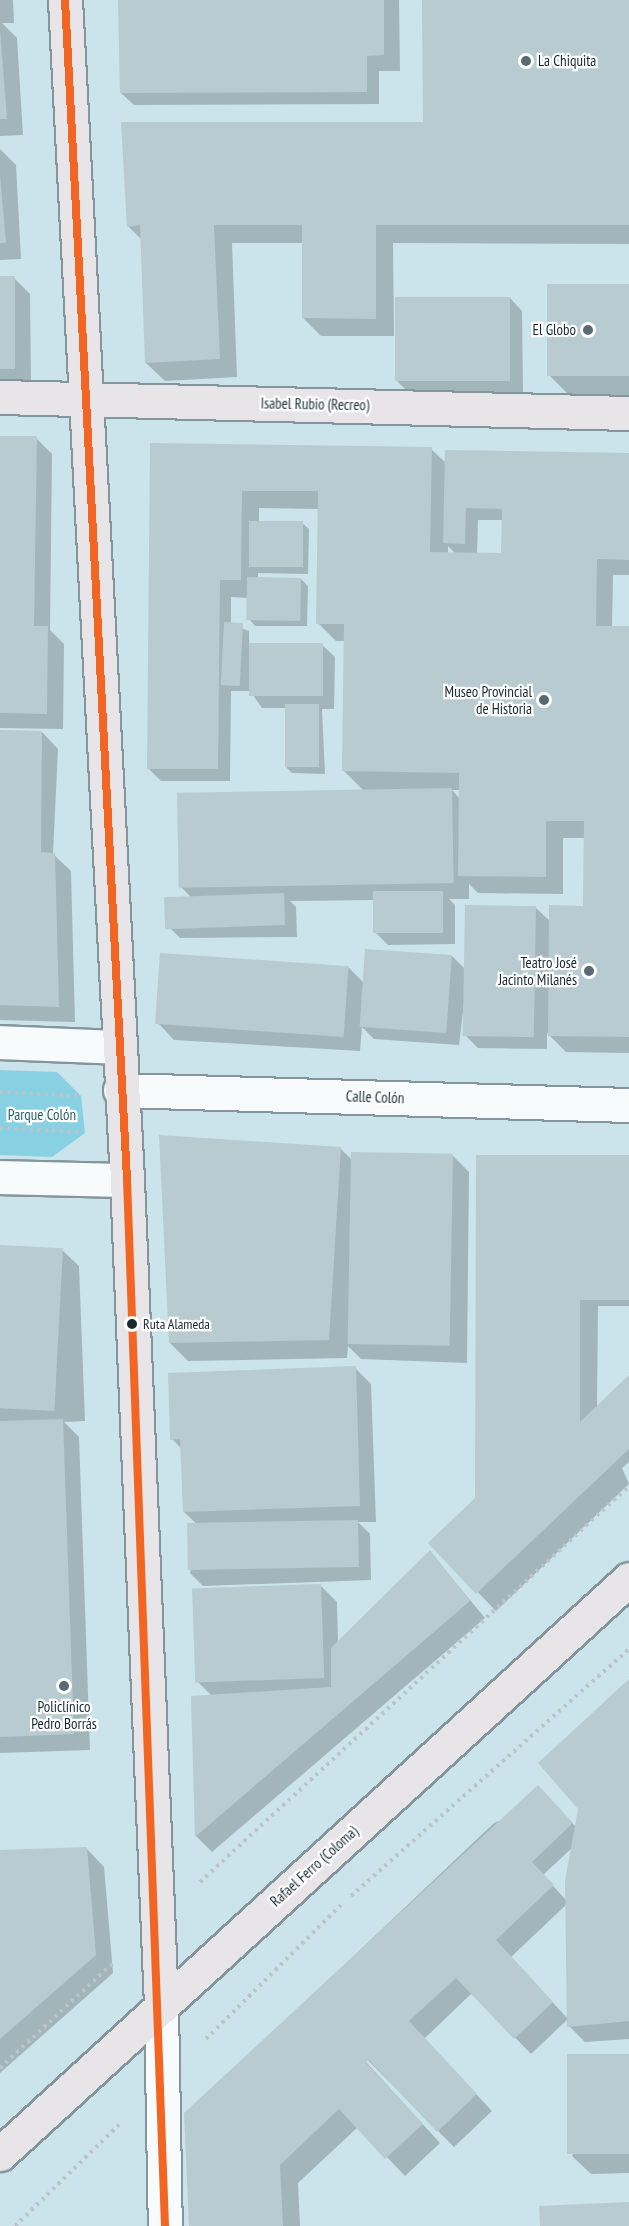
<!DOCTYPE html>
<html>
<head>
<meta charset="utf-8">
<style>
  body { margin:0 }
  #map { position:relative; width:629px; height:2226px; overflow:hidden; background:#cbe3ea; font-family:"PT Sans Narrow",sans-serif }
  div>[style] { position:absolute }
  .green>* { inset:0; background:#88d1e3 }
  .shadow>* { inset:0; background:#0003 }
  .building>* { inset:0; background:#b7cbd0; transform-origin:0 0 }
  .path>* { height:4px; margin-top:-2px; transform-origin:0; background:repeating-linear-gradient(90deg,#bbc4c6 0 3px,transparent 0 7.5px) }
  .roads { filter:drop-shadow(2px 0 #84969b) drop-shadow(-2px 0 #84969b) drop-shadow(0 2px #84969b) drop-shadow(0 -2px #84969b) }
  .minor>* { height:33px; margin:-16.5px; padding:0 16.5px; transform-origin:16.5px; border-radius:16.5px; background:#f7fbfc }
  .major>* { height:33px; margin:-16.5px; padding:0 16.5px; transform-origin:16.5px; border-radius:16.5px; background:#e8e5e9 }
  .bus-1>* { height:8px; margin:-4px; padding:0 4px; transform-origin:4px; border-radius:4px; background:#f26522 }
  .dots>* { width:16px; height:16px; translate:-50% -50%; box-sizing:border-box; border:3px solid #fff; border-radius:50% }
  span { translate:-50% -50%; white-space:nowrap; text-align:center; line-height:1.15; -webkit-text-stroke:4.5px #fff; paint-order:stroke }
  .bus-label { font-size:14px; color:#182a2f }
  .left { translate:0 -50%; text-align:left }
  .poi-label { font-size:15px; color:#182a2f }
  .right { translate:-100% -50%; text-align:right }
  .street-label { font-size:15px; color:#182a2f }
  .park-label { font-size:15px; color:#2b5f6c }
</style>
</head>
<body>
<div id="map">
  <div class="green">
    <div style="clip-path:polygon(0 1070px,57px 1072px,81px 1096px,85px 1133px,52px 1157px,0 1155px)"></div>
  </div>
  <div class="shadow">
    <div style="clip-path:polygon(0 0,13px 0,14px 23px,2px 23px,17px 38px,23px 135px,0 136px)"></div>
    <div style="clip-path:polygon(119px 0,407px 0,399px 0,400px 71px,379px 71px,379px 104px,134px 105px,121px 93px)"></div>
    <div style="clip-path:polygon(424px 0,629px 0,629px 244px,393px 243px,394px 336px,321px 336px,303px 318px,303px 243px,232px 243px,237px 377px,165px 381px,146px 363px,142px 240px,128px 226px,424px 124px)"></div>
    <div style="clip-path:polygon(0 149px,16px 165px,21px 259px,0 260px)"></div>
    <div style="clip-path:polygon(0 278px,14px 278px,30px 294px,31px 384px,0 384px)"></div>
    <div style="clip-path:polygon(629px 285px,629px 395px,569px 395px,549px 375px)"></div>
    <div style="clip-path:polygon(510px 298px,522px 311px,523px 394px,409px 393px,397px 381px)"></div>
    <div style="clip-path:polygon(0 437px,36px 438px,52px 454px,50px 630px,64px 644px,63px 729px,0 728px)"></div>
    <div style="clip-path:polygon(evenodd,151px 445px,431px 449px,446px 463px,629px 454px,629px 575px,613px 575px,612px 628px,629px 628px,629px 1053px,566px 1052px,547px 1033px,547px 1049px,478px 1048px,465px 1035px,466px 986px,459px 1045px,374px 1039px,362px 1027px,360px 1051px,174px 1040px,158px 1023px,348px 967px,364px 983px,452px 956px,466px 970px,536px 908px,551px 922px,584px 907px,585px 838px,563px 838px,563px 894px,478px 893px,469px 884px,469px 899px,449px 899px,455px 905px,455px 944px,388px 945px,375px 932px,375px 900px,290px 901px,296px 907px,297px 937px,180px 938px,167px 925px,190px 896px,180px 886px,364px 791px,344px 771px,346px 641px,336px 641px,318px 623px,319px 509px,259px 508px,259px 522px,302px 523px,309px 529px,308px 574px,258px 573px,258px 579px,301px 579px,308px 586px,307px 626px,255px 626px,249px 619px,249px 598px,231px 597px,231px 624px,249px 631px,249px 644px,322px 645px,335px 657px,334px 709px,322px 709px,325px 774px,292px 773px,285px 766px,286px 708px,262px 708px,250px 691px,231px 691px,230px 781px,161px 781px,148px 768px,151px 445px,478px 520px,503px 520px,503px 555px,477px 554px,478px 520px,151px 445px,448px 546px,456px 554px,448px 554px,448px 546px,151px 445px,452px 790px,460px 790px,460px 799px,452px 790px)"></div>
    <div style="clip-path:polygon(0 732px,42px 732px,58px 749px,53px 854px,71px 871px,75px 1022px,0 1020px)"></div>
    <div style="clip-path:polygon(340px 1148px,353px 1161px,452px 1155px,469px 1172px,467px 1363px,361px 1359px,348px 1346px,347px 1358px,188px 1361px,170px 1343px)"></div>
    <div style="clip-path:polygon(629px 1157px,629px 1306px,598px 1306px,597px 1407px,629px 1377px,629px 1462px,622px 1468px,629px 1484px,496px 1611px,430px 1543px,477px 1499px)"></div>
    <div style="clip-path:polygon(0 1247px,62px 1250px,79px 1266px,85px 1421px,64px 1422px,79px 1437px,90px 1750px,0 1753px)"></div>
    <div style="clip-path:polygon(355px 1368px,371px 1384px,376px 1522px,358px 1522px,370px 1534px,371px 1580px,203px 1586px,190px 1573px,200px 1527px,184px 1512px,182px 1449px,172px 1439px)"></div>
    <div style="clip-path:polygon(430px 1552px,485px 1618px,212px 1852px,196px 1836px,212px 1696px,197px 1681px,320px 1585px,337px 1602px,338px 1642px)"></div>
    <div style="clip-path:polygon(evenodd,629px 1681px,629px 2039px,585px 2042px,569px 2026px,567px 1904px,511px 1957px,568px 2019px,531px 2054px,472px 1993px,424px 2039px,492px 2111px,454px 2147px,326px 2018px,440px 2143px,405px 2176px,358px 2127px,298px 2183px,300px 2226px,192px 2226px,306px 2001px,494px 1823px,550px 1800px,576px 1827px,629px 1681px,572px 1848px,566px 1900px,543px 1875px,572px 1848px)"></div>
    <div style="clip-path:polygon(86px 1848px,104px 1867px,113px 1973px,0 2073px,0 1852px)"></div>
    <div style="clip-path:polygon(629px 2055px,629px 2173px,591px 2174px,572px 2156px)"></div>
  </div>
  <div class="building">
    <div style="clip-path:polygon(118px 0,384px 0,384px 55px,367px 56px,367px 92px,120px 93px)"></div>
    <div style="clip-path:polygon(422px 0,629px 0,629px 225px,376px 225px,376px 319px,302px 318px,302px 225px,214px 225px,220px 359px,145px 363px,140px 225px,127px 227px,121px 122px,423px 122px)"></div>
    <div style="clip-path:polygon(0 30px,7px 119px,0 119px)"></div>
    <div style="clip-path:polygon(0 175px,6px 243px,0 243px)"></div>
    <div style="left:0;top:276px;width:15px;height:93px"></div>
    <div style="left:547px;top:284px;width:82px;height:92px"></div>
    <div style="left:395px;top:297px;width:115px;height:84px"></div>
    <div style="clip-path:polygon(0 436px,37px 436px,34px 626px,48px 626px,47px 714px,0 713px)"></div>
    <div style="clip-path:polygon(150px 443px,432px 447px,430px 552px,501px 553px,502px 509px,466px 508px,465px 544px,443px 543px,445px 450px,629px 453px,629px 560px,597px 559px,596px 626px,629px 626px,629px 1037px,548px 1036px,549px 905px,583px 906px,584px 821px,546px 821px,546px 877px,458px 876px,459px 773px,342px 771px,344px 624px,316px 624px,318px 491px,242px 491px,241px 580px,220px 580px,218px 769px,147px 769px)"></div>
    <div style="left:249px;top:521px;width:54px;height:46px"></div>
    <div style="left:247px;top:577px;width:54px;height:43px;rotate:1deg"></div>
    <div style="left:224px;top:622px;width:19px;height:63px;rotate:3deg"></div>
    <div style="left:249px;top:643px;width:74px;height:53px"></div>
    <div style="left:285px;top:704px;width:34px;height:63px"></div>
    <div style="clip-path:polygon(0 730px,42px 731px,41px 852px,55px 853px,59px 1007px,0 1005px)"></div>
    <div style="left:452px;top:788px;width:95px;height:275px;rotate:89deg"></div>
    <div style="left:373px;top:891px;width:70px;height:42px"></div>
    <div style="left:284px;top:893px;width:32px;height:120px;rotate:88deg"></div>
    <div style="left:465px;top:905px;width:71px;height:131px;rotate:1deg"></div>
    <div style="left:365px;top:949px;width:87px;height:78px;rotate:4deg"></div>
    <div style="left:160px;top:953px;width:189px;height:71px;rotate:4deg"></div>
    <div style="clip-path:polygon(159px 1135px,341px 1147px,329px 1340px,169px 1343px)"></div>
    <div style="left:351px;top:1152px;width:102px;height:192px;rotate:1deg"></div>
    <div style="clip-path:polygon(476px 1155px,629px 1155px,629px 1300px,580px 1300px,580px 1422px,629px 1375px,629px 1449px,476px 1594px,428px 1543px,475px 1498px)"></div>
    <div style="left:0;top:1245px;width:63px;height:163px;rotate:3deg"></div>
    <div style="clip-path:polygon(356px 1366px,360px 1506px,183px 1512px,180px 1439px,170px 1440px,168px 1373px)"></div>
    <div style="clip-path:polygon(63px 1419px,74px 1734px,0 1737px,0 1421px)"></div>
    <div style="left:358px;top:1520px;width:47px;height:171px;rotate:89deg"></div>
    <div style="clip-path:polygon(430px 1550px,470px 1601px,195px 1837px,191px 1696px,331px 1687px,331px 1648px)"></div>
    <div style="left:321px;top:1584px;width:94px;height:129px;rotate:88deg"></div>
    <div style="clip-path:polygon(629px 1679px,629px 2021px,567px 2027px,565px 1881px,578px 1809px,538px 1763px)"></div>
    <div style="clip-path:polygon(538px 1785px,573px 1823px,532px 1862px,554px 1885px,496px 1940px,553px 2002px,514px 2039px,456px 1978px,409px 2021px,477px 2094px,437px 2132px,369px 2060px,366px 2063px,423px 2124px,385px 2159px,339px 2109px,280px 2165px,283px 2226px,189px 2226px,184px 2113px)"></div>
    <div style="clip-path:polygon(87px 1847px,96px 1955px,0 2039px,0 1850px)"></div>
    <div style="left:629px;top:2054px;width:100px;height:62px;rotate:90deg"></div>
    <div style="clip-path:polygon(629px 2202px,629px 2226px,540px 2226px,539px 2206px)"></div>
  </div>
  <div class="path">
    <div style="left:0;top:1092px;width:77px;rotate:3deg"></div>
    <div style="left:0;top:1128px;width:80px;rotate:2.9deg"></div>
    <div style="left:200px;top:1882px;width:584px;rotate:-42.71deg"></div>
    <div style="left:351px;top:1896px;width:372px;rotate:-41.6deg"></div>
    <div style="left:206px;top:2039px;width:190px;rotate:-44.8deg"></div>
    <div style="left:0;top:2068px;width:157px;rotate:-42.9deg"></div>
    <div style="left:15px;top:2226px;width:146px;rotate:-44.2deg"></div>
  </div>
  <div class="roads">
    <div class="minor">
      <div style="left:0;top:1042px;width:118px;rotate:2.4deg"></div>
      <div style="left:120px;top:1090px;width:509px;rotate:1.69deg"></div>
      <div style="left:0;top:1177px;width:127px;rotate:1.4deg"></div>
      <div style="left:161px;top:2006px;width:220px;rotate:89deg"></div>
    </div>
    <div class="major">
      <div style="left:65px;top:0;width:1182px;rotate:86.99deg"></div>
      <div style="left:127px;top:1180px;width:827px;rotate:87.64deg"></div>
      <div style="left:0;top:397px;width:629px;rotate:1.46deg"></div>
      <div style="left:0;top:2154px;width:852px;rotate:-42.43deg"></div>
    </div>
  </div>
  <div class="bus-1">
    <div style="left:65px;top:0;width:1182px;rotate:86.99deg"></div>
    <div style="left:127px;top:1180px;width:1047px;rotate:87.92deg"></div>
  </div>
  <div class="dots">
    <div style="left:526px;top:61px;background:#576b70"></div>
    <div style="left:588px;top:330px;background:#576b70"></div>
    <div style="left:544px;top:700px;background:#576b70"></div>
    <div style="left:589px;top:971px;background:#576b70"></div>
    <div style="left:132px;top:1324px;background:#182a2f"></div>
    <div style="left:64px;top:1686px;background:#576b70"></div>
  </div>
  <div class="bus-label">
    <span class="left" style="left:143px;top:1324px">Ruta Alameda</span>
  </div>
  <div class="poi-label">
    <span class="left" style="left:538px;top:61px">La Chiquita</span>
    <span class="right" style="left:576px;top:330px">El Globo</span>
    <span class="right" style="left:532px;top:700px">Museo Provincial<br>de Historia</span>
    <span class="right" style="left:577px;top:971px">Teatro José<br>Jacinto Milanés</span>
    <span style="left:64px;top:1715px">Policlínico<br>Pedro Borrás</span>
  </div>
  <div class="street-label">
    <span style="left:315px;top:404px;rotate:1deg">Isabel Rubio (Recreo)</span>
    <span style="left:375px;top:1097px;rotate:2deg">Calle Colón</span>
    <span style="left:314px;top:1866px;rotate:-42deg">Rafael Ferro (Coloma)</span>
  </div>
  <div class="park-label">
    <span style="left:42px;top:1115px">Parque Colón</span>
  </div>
</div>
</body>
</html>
